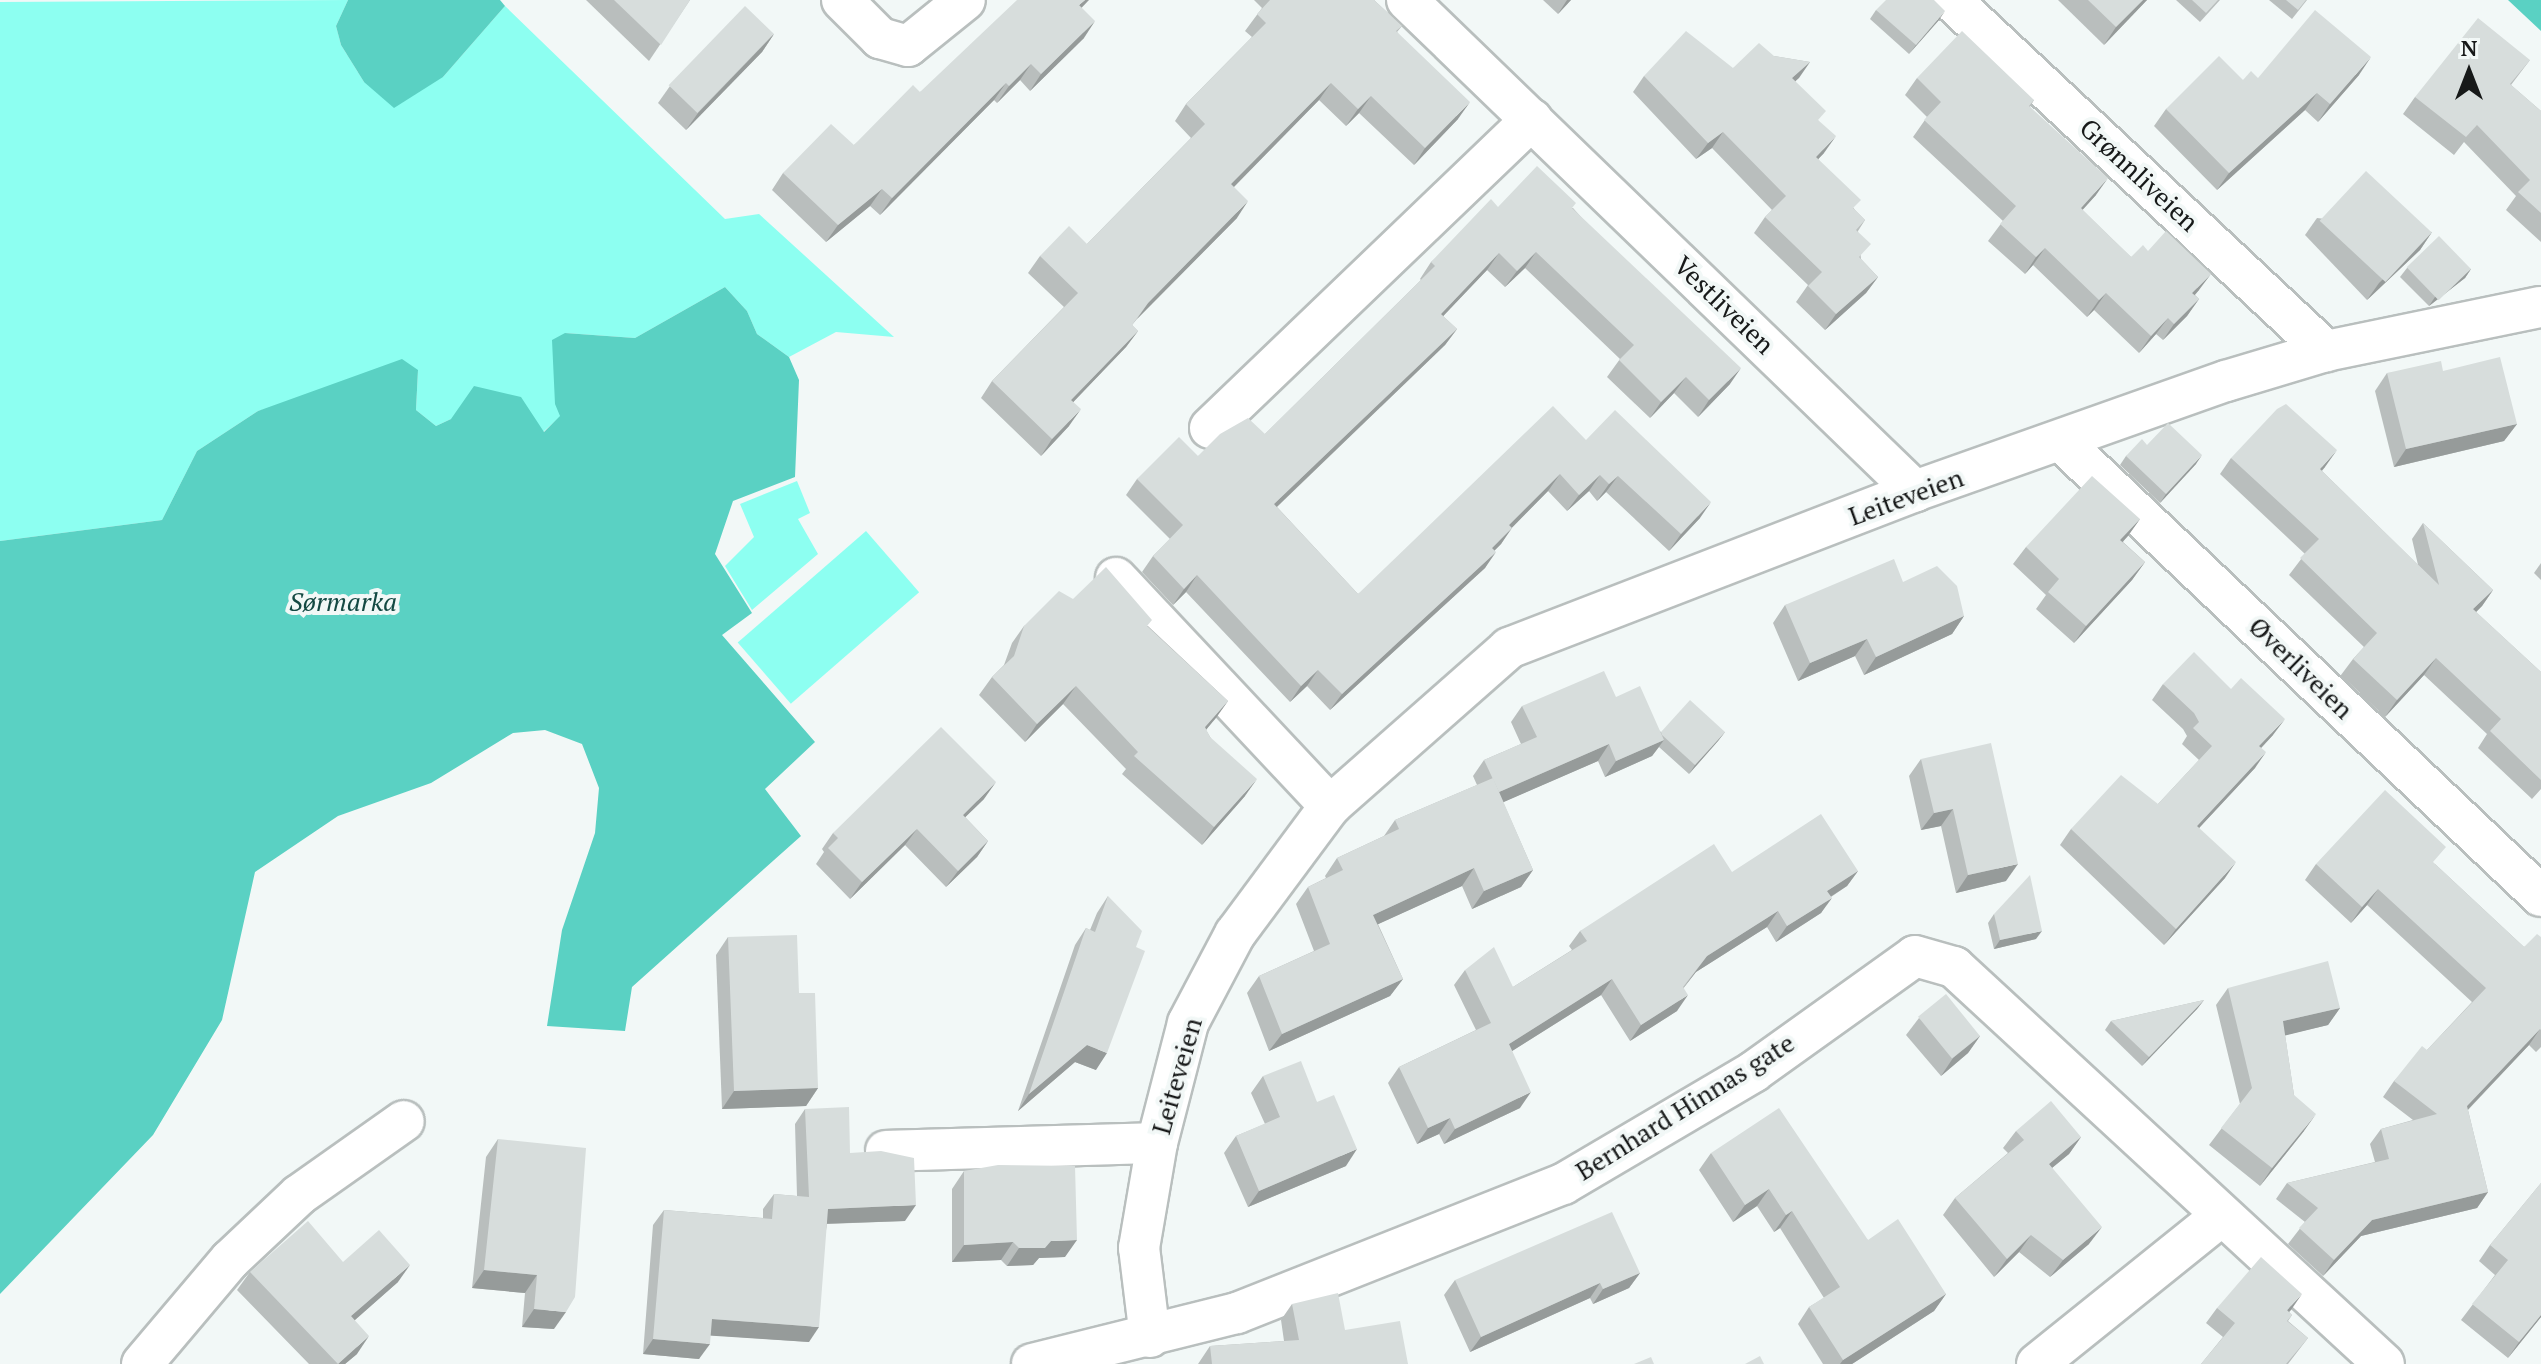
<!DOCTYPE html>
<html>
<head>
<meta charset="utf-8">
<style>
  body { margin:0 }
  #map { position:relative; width:2541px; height:1364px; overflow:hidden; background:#f2f8f7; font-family:"PT Serif",serif }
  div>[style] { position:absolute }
  .green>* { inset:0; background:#8dfff1; transform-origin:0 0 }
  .forest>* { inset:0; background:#5ad1c3 }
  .roads { filter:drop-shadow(2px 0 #b9bfbe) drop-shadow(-2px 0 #b9bfbe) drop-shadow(0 2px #b9bfbe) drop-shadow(0 -2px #b9bfbe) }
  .minor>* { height:40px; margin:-20px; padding:0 20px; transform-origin:20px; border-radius:20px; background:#fff }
  .wall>* { inset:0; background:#b9bebd }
  .shaded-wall>* { inset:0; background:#969b9a }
  .building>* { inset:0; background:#d7dddc; transform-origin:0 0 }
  span { translate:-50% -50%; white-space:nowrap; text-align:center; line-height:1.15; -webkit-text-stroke:8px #f2f8f7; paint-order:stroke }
  .street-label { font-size:26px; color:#171919 }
  .park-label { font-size:26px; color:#144943; font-style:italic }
  .north { position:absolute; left:2429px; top:32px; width:80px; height:80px; -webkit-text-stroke:6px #f2f8f7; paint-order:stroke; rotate:0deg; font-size:22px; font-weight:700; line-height:32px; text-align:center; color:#171919 }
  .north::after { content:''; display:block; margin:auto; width:28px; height:36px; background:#171919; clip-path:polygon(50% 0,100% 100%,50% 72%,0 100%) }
</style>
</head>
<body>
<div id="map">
  <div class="green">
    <div style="clip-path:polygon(348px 0,336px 26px,341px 45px,364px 82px,443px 77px,505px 6px,725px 219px,759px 214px,894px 337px,836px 332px,789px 357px,757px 334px,747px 311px,725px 287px,635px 338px,565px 333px,561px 416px,543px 432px,451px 419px,436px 426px,416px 410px,418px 370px,258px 411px,197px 451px,162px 520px,0 541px,0 2px)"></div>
    <div style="clip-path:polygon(797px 481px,810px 513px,798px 519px,818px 554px,752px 610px,725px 566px,754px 537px,740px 504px)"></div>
    <div style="left:866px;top:531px;width:81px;height:170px;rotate:49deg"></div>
  </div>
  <div class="forest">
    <div style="clip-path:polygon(348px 0,500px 0,505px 6px,443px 77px,394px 108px,364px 82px,341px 45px,336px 26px)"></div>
    <div style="clip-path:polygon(2508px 0,2541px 0,2541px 31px)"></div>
    <div style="clip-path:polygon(725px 287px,747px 311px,757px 334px,789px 357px,799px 380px,795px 477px,733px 501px,715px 554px,752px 613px,722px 635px,815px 742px,765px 789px,801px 836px,632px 987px,625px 1031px,547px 1026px,562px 930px,595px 833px,599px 788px,582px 744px,545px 730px,513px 733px,431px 783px,338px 816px,255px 872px,222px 1020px,153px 1135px,0 1294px,0 541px,162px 520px,197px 451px,258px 411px,402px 359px,418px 370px,416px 410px,436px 426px,451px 419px,474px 386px,521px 397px,544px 432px,560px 416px,555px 404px,552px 340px,565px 333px,635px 338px)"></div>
  </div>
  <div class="roads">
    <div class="minor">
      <div style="left:842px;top:0;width:54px;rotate:45deg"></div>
      <div style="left:880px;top:38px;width:29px;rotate:16deg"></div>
      <div style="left:908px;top:46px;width:73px;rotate:-38.9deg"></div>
      <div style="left:1407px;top:0;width:707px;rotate:44.03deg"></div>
      <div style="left:1951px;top:0;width:514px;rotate:43.11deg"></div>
      <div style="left:1210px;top:428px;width:446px;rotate:-43.8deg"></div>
      <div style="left:2061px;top:441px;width:661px;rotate:43.47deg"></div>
      <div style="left:1116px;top:578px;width:313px;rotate:46.8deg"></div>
      <div style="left:886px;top:1151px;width:271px;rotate:-1.7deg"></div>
      <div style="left:1150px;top:1337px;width:90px;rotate:-97deg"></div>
      <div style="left:1139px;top:1248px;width:107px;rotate:-80.3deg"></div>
      <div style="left:1157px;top:1143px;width:124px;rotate:-75.5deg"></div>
      <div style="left:1188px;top:1023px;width:101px;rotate:-62.2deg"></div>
      <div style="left:1235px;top:934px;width:159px;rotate:-53.4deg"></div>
      <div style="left:1330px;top:806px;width:239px;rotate:-41.4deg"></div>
      <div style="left:1509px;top:648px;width:435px;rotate:-21.1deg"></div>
      <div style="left:1915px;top:491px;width:330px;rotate:-19.5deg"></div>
      <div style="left:2226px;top:381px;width:104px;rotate:-16.7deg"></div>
      <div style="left:2326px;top:351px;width:219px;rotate:-11.6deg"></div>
      <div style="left:142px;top:1364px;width:136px;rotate:-49.8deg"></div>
      <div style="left:230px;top:1260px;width:95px;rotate:-43.3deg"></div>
      <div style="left:299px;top:1195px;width:128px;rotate:-35.2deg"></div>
      <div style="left:1032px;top:1364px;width:211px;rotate:-14deg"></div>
      <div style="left:1237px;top:1313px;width:351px;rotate:-21.6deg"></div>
      <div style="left:1563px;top:1184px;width:221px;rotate:-30.5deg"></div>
      <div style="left:1753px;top:1072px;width:199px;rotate:-35.6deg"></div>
      <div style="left:1915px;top:956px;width:41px;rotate:15.8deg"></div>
      <div style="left:1954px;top:967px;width:585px;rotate:42.71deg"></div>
      <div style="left:2037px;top:1364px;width:235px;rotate:-38.8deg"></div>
    </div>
  </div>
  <div class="wall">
    <div style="clip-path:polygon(586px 0,690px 0,649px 61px)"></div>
    <div style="clip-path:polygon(1254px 0,1374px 0,1402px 26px,1397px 32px,1458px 119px,1414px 165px,1359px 113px,1346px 126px,1319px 100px,1234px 187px,1237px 218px,1137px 319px,1132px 325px,1138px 331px,1126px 347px,1073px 402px,1069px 426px,1041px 456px,981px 398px,992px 381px,1064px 307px,1028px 273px,1040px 256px,1087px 244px,1191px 138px,1175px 121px,1186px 104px,1252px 37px,1245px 31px,1262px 8px)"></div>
    <div style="clip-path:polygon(1543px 0,1571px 0,1558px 14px)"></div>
    <div style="clip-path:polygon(2058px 0,2147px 0,2104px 45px)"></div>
    <div style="clip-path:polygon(2176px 0,2220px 0,2200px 22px)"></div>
    <div style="clip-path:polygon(2269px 0,2307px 0,2292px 19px)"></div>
    <div style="clip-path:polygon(1082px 8px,1084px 38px,1030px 91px,1020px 80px,997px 103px,994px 100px,880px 215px,870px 206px,826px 242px,772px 190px,783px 173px,854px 145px,920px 92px)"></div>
    <div style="clip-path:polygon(1876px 10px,1939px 20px,1909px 54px,1870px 19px)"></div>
    <div style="clip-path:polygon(774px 34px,762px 52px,686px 130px,658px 103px,670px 86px)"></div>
    <div style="clip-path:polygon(1774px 56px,1810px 62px,1795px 81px,1819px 122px,1824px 153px,1818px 159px,1855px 210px,1865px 220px,1858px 231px,1861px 259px,1878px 277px,1866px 293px,1825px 330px,1796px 302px,1808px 285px,1754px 233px,1765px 217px,1772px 210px,1712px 148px,1696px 159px,1633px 92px,1644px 76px,1733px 68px)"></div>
    <div style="clip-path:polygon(2530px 60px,2511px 85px,2541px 111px,2541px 242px,2506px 210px,2516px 196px,2464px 142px,2454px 155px,2403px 114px,2415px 97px)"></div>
    <div style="clip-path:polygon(2359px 75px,2318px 122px,2305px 110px,2217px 190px,2154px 126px,2166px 109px,2243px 80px,2258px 78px)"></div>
    <div style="clip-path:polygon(1917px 78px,2034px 100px,2030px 107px,2096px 195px,2082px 210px,2131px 257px,2148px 251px,2199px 290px,2195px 295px,2199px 299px,2187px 316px,2163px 340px,2156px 334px,2139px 353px,2094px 310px,2087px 317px,2033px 265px,2025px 274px,1988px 241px,2003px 221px,1913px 137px,1927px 117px,1905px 95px)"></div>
    <div style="clip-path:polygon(1498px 207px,1573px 208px,1730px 384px,1698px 417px,1674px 393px,1650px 418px,1607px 377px,1620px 359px,1525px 268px,1505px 287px,1487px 270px,1443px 316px,1457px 329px,1445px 345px,1277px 507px,1358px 594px,1586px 440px,1700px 518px,1669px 551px,1606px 492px,1597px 501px,1589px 491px,1567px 511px,1548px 491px,1511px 528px,1501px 544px,1495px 550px,1485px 568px,1330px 710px,1307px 686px,1290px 702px,1186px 592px,1173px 605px,1142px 572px,1153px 556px,1170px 539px,1126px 495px,1137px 479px,1198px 456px,1265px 434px,1421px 280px,1420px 279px,1431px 262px)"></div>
    <div style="clip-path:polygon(2317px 218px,2432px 232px,2420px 250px,2367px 300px,2305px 235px)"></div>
    <div style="clip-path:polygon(2407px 268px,2471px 269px,2465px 278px,2429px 306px,2400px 277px)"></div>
    <div style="clip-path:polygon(2443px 371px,2517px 424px,2504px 441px,2394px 467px,2375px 391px,2387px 373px)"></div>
    <div style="clip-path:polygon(2147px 445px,2196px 464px,2160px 503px,2120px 465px,2126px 456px)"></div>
    <div style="clip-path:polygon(2231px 458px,2325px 467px,2322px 471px,2418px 565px,2412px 539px,2423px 523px,2493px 590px,2482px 606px,2476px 612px,2541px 672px,2541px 789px,2532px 799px,2478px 748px,2487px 734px,2424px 675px,2385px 717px,2341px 675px,2353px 659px,2364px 647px,2289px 575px,2305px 554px,2220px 474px)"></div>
    <div style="clip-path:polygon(2140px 519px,2123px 542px,2145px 562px,2132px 580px,2074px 643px,2036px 609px,2046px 595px,2013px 564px,2026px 547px)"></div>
    <div style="clip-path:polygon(2541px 563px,2541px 580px,2534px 573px)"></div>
    <div style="clip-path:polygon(1903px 582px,1964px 616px,1952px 634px,1864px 675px,1855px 656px,1798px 681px,1773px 623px,1785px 605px)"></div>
    <div style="clip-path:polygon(1073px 599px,1148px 626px,1228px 701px,1206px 730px,1245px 796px,1202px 845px,1122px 774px,1126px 769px,1063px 704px,1025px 742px,979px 695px,992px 677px,1004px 665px,1012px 643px,1024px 626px)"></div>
    <div style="clip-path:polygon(2163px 684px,2273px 735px,2261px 748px,2255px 768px,2199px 828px,2225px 878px,2164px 945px,2060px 845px,2071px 829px,2158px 804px,2199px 760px,2182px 744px,2187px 736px,2183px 729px,2152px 700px)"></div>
    <div style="clip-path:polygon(1616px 697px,1661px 732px,1725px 732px,1718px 741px,1689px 774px,1659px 747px,1652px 756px,1605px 777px,1598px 761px,1503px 802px,1533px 870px,1521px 887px,1472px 909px,1462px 886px,1378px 924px,1403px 979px,1390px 996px,1269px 1051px,1247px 993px,1259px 976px,1314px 951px,1296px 904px,1308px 887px,1326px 878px,1325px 876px,1337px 858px,1384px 836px,1395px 820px,1477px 785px,1473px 776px,1484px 760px,1521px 744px,1511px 722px,1522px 706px)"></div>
    <div style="clip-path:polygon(1921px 759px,2006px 881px,1956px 893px,1941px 826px,1921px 830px,1909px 776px)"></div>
    <div style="clip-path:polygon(984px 799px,965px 817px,988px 841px,977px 857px,946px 887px,905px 845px,850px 899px,816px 864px,824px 852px,822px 849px,833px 833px)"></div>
    <div style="clip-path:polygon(2316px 864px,2435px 864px,2524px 947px,2541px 937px,2541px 1047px,2536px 1052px,2529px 1045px,2468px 1110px,2488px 1192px,2477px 1208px,2361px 1236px,2323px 1276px,2288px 1244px,2305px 1222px,2276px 1199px,2287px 1183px,2375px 1162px,2370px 1144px,2381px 1129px,2413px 1120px,2383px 1097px,2394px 1081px,2427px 1050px,2472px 1002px,2367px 905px,2351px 923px,2305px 880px)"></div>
    <div style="clip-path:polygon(1858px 871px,1847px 886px,1831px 897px,1821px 913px,1776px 942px,1767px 927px,1696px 972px,1683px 988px,1677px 1011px,1630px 1041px,1601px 995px,1512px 1051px,1520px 1108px,1444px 1144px,1439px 1134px,1417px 1144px,1388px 1083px,1399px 1067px,1476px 1030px,1454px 985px,1465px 970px,1513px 987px,1572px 950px,1569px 946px,1580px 931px,1732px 872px)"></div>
    <div style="clip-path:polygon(1108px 896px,1096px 1070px,1075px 1062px,1018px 1111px,1075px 945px,1086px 928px,1090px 930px,1097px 913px)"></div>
    <div style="clip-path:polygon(1994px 914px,2036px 939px,1994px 949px,1988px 923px)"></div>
    <div style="clip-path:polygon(728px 937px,799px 993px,818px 1088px,806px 1106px,722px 1109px,716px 955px)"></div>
    <div style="clip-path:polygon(2228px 988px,2340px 1008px,2328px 1025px,2285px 1035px,2294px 1095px,2304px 1131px,2260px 1186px,2209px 1145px,2240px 1104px,2216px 1005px)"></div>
    <div style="clip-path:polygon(2204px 1000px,2197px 1009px,2142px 1066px,2105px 1030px,2111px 1021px)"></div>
    <div style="clip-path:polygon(1919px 1018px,1980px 1036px,1968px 1053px,1941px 1076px,1906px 1035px)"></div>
    <div style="clip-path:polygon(1263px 1076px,1317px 1102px,1346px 1166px,1248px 1207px,1224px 1153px,1236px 1136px,1265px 1124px,1251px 1093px)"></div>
    <div style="clip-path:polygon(805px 1109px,850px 1153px,905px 1221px,827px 1224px,809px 1342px,710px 1335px,699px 1359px,643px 1354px,653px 1225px,664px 1210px,763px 1218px,763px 1209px,774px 1194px,797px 1196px,795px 1124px)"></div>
    <div style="clip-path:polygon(2016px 1131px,2081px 1137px,2069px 1154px,2052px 1168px,2089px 1244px,2050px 1277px,2019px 1252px,1994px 1277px,1943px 1215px,1955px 1198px,2008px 1153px,2003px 1148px)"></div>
    <div style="clip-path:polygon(498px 1139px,554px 1329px,522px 1327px,525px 1293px,472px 1288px,486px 1157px)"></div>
    <div style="clip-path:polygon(1711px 1153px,1868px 1240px,1946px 1294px,1934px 1311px,1852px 1364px,1823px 1364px,1798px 1324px,1809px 1307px,1824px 1298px,1780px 1228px,1774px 1232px,1757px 1206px,1733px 1222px,1699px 1170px)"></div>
    <div style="clip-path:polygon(964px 1171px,1065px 1257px,1039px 1258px,1033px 1265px,1007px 1266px,1001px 1260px,952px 1262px,952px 1189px)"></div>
    <div style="clip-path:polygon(2541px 1183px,2541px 1317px,2508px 1358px,2461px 1320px,2495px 1275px,2479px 1261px,2490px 1245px)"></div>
    <div style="clip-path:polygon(343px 1262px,398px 1282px,355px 1320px,357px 1354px,345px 1364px,309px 1364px,237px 1290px,250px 1272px)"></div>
    <div style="clip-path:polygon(1640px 1273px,1629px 1288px,1593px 1304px,1590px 1298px,1470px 1352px,1444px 1295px,1455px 1280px)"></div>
    <div style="clip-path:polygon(1292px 1304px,1345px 1330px,1408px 1364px,1198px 1364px,1210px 1346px,1284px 1341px,1281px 1320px)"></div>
    <div style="clip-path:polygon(2217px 1308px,2289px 1312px,2292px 1315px,2288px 1321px,2308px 1338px,2288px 1364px,2201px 1364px,2223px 1337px,2206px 1323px)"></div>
  </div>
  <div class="shaded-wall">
    <div style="clip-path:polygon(1085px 0,1089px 0,1068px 22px,1079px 5px)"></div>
    <div style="clip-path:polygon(1567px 0,1571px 0,1558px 14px)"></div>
    <div style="clip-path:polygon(2143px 0,2147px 0,2104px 45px,2116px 27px)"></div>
    <div style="clip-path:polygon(1945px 11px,1939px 20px,1909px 54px,1916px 45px)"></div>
    <div style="clip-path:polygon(1095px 21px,1084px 38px,1030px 91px,1041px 74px)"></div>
    <div style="clip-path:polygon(774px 34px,762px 52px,686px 130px,698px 113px)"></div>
    <div style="clip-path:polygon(2371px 57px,2359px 75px,2318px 122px,2330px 104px)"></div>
    <div style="clip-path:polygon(1810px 62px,1799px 78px,1781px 94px,1792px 78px)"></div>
    <div style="clip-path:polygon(1031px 64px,1020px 80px,997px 103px,1009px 86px)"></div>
    <div style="clip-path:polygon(1006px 83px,994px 100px,880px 215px,892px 198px)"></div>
    <div style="clip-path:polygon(1331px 83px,1319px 100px,1220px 201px,1231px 184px)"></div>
    <div style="clip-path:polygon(2317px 93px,2305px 110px,2217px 190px,2229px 173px)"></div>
    <div style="clip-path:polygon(1371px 96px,1359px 113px,1346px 126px,1358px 109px)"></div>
    <div style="clip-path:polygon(1470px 102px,1458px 119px,1414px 165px,1425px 148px)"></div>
    <div style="clip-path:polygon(1723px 132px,1712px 148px,1696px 159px,1708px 143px)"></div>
    <div style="clip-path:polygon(1836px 136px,1824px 153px,1805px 173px,1816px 157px)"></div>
    <div style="clip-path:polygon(2108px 178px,2096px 195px,2069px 225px,2081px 208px)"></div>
    <div style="clip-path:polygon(882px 189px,870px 206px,826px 242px,838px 225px)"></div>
    <div style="clip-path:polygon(1248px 201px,1237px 218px,1137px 319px,1148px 303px)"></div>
    <div style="clip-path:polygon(2432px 232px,2420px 250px,2367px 300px,2379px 283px)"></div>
    <div style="clip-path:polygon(2045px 248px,2033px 265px,2025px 274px,2036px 257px)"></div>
    <div style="clip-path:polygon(1536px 252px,1525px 268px,1505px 287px,1517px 271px)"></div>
    <div style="clip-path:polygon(1499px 253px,1487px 270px,1430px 330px,1441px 314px)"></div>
    <div style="clip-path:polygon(2471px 269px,2465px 278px,2429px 306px,2435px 297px)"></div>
    <div style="clip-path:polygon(2211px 274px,2199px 290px,2181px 310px,2192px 293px)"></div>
    <div style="clip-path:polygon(1878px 277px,1866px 293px,1825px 330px,1836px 314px)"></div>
    <div style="clip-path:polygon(2106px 293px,2094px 310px,2087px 317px,2099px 300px)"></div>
    <div style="clip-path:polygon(2199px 299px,2187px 316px,2163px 340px,2174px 324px)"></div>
    <div style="clip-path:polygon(2168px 318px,2156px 334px,2139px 353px,2151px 336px)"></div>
    <div style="clip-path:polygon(1457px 329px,1445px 345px,1263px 520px,1274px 504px)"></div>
    <div style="clip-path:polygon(1138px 331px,1126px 347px,1059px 417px,1071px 400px)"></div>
    <div style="clip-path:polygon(1741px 368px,1730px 384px,1698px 417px,1709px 400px)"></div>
    <div style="clip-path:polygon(1686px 377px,1674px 393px,1650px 418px,1661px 402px)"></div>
    <div style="clip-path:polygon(1081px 409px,1069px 426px,1041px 456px,1052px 439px)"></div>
    <div style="clip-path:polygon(2517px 424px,2504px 441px,2394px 467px,2406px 449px)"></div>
    <div style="clip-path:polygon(2337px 450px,2325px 467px,2308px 485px,2320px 469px)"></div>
    <div style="clip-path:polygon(2202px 455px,2196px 464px,2160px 503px,2166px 494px)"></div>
    <div style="clip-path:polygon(1560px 474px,1548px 491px,1498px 542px,1509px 525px)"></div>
    <div style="clip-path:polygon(1600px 475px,1589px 491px,1567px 511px,1579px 495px)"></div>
    <div style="clip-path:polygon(1618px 476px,1606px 492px,1597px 501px,1609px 484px)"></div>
    <div style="clip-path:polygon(1711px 502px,1700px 518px,1669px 551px,1681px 534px)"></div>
    <div style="clip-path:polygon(2140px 519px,2128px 536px,2108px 557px,2120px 540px)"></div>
    <div style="clip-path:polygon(1512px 528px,1501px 544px,1481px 564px,1492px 548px)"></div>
    <div style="clip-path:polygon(1496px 552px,1485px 568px,1330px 710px,1342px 694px)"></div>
    <div style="clip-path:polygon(2145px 562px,2132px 580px,2074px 643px,2086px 626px)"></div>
    <div style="clip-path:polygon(1197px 575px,1186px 592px,1173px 605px,1184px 589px)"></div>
    <div style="clip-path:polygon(2493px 590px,2482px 606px,2462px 626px,2473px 609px)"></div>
    <div style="clip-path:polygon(1964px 616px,1952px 634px,1864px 675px,1876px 657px)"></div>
    <div style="clip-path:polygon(1867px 639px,1855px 656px,1798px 681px,1810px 663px)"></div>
    <div style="clip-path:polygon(2436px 658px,2424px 675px,2385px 717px,2397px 700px)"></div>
    <div style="clip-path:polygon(1318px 670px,1307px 686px,1290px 702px,1301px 686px)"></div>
    <div style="clip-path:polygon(1076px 686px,1063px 704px,1025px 742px,1037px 724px)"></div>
    <div style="clip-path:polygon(1228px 701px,1216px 718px,1193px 745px,1205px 727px)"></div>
    <div style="clip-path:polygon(2285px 719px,2273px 735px,2248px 762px,2259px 746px)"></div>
    <div style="clip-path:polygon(1725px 732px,1718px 741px,1689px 774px,1695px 765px)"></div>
    <div style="clip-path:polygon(1664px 740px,1652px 756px,1605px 777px,1616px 761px)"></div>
    <div style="clip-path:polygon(1609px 744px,1598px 761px,1488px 809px,1499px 792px)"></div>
    <div style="clip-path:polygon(2266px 752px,2255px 768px,2186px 842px,2197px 826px)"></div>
    <div style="clip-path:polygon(1257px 779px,1245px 796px,1202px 845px,1214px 827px)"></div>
    <div style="clip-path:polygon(996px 782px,984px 799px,951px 831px,963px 815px)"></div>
    <div style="clip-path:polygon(1953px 809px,1941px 826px,1921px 830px,1934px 813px)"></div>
    <div style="clip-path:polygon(917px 829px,905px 845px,850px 899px,862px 882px)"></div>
    <div style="clip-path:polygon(988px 841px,977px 857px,946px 887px,958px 871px)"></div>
    <div style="clip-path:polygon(2236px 862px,2225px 878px,2164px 945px,2176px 929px)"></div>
    <div style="clip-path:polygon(2018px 864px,2006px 881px,1956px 893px,1968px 875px)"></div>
    <div style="clip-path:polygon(1474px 868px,1462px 886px,1361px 932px,1373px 915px)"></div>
    <div style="clip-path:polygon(1533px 870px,1521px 887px,1472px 909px,1484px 891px)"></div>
    <div style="clip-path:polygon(1858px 871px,1847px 886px,1816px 906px,1827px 891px)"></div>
    <div style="clip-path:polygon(2378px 889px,2367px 905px,2351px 923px,2362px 907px)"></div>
    <div style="clip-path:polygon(1832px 898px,1821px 913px,1776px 942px,1787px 926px)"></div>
    <div style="clip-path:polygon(1778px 911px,1767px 927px,1696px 972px,1672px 1003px,1707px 956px)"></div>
    <div style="clip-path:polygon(2042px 931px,2036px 939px,1994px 949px,2000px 940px)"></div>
    <div style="clip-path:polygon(1403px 979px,1390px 996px,1269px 1051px,1282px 1034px)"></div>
    <div style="clip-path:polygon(1612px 979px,1601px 995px,1498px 1060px,1509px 1044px)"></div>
    <div style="clip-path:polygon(1688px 995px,1677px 1011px,1630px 1041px,1641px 1025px)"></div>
    <div style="clip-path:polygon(2204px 1000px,2197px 1009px,2142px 1066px,2149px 1057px)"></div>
    <div style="clip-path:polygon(2340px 1008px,2328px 1025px,2271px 1039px,2283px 1021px)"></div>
    <div style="clip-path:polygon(2540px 1029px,2529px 1045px,2456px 1122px,2467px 1106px)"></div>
    <div style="clip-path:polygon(1980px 1036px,1968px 1053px,1941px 1076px,1953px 1058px)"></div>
    <div style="clip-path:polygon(1087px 1045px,1107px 1053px,1096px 1070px,1075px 1062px,1018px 1111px,1029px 1094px)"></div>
    <div style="clip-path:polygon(818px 1088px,806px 1106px,722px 1109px,734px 1091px)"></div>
    <div style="clip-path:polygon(1531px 1092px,1520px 1108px,1444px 1144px,1455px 1129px)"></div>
    <div style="clip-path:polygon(2316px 1114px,2304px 1131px,2260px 1186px,2272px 1168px)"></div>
    <div style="clip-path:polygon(1450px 1118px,1439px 1134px,1417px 1144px,1428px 1128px)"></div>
    <div style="clip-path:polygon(2081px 1137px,2069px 1154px,2036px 1181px,2049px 1164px)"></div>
    <div style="clip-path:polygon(1357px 1149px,1346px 1166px,1248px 1207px,1259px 1191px)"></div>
    <div style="clip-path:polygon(1769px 1189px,1757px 1206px,1733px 1222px,1745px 1205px)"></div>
    <div style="clip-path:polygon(2488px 1192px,2477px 1208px,2361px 1236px,2323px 1276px,2334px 1260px,2372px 1220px)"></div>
    <div style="clip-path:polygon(916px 1205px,905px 1221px,818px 1224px,828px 1209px)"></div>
    <div style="clip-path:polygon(1792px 1211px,1780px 1228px,1774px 1232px,1786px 1215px)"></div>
    <div style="clip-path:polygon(2102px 1227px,2089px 1244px,2050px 1277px,2063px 1260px)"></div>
    <div style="clip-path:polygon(2031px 1235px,2019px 1252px,1994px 1277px,2007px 1259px)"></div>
    <div style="clip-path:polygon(1077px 1240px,1065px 1257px,1039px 1258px,1033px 1265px,1007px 1266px,1019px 1248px,1051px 1241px)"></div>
    <div style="clip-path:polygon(1013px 1242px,1001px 1260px,952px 1262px,964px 1245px)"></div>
    <div style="clip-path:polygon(410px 1265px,398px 1282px,339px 1334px,351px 1316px)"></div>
    <div style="clip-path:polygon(484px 1270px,537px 1275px,525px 1293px,472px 1288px)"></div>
    <div style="clip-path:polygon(1640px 1273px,1629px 1288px,1593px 1304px,1603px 1289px)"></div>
    <div style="clip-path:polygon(1600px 1283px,1590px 1298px,1470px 1352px,1481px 1337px)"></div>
    <div style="clip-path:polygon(1946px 1294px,1934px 1311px,1852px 1364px,1840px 1364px,1843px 1360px)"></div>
    <div style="clip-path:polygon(2302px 1294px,2291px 1310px,2276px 1326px,2287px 1310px)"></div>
    <div style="clip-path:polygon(534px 1309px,566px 1312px,554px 1329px,522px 1327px)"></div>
    <div style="clip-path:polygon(2541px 1315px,2541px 1317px,2508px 1358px,2519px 1342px)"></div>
    <div style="clip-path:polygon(712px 1319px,819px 1327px,809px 1342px,701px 1335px)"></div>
    <div style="clip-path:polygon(369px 1336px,357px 1354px,345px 1364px,338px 1364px)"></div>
    <div style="clip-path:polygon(653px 1339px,710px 1344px,699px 1359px,643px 1354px)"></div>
  </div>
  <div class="building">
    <div style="clip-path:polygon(614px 0,690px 0,661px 45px)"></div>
    <div style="clip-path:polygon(1017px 0,1085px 0,1079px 5px,1095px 21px,1041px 74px,1031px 64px,1009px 86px,1006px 83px,892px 198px,882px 189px,838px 225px,783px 173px,831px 124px,854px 145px,913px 85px,920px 92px)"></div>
    <div style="clip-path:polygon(1270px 0,1374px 0,1402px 26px,1396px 31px,1470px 102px,1425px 148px,1371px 96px,1358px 109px,1331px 83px,1231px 184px,1248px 201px,1148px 303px,1132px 325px,1138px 331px,1071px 400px,1081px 409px,1052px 439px,992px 381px,1078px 293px,1040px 256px,1069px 226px,1087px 244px,1205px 124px,1186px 104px,1266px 23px,1257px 14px)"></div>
    <div style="clip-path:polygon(1886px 0,1934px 0,1945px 11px,1916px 45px,1876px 10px)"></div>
    <div style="clip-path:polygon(2088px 0,2143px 0,2116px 27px)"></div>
    <div style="clip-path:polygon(2192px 0,2218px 0,2206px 13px)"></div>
    <div style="clip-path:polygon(2286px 0,2306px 0,2298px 10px)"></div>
    <div style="left:745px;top:6px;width:40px;height:110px;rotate:44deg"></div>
    <div style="clip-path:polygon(2315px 10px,2371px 57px,2330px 104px,2317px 93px,2229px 173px,2166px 109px,2219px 56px,2243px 80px,2251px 71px,2258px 78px)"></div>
    <div style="clip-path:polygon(2478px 18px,2530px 60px,2510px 84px,2541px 111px,2541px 213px,2518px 192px,2530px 180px,2477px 125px,2466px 137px,2415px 97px)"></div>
    <div style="clip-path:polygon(1686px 31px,1733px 68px,1759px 43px,1774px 56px,1810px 62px,1792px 78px,1826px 111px,1818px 120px,1836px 136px,1816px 157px,1861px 200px,1853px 208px,1865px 220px,1856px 230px,1871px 244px,1859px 257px,1878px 277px,1836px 314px,1808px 286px,1822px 272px,1765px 217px,1786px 196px,1723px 132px,1708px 143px,1644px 76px)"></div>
    <div style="clip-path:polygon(1962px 31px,2034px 100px,2029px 106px,2108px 178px,2081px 208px,2131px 257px,2143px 245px,2148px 251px,2166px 231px,2211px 274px,2192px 293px,2199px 299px,2174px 324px,2168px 318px,2151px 336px,2106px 293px,2099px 300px,2045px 248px,2036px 257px,2000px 224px,2016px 206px,1924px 120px,1941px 102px,1917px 78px)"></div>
    <div style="clip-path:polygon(1537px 166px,1576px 203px,1572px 208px,1741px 368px,1709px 400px,1686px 377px,1661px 402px,1619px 360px,1634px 345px,1536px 252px,1517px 271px,1499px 253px,1441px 314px,1457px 329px,1274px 504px,1358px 594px,1553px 406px,1586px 440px,1615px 410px,1711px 502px,1681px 534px,1618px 476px,1609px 484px,1600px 475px,1579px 495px,1560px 474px,1509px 525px,1512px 528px,1492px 548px,1496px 552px,1342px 694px,1318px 670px,1301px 686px,1197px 575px,1184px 589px,1153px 556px,1183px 525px,1137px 479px,1179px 437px,1198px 456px,1220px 434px,1248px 418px,1265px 434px,1435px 266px,1431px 262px,1491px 199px,1498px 207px)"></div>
    <div style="left:2366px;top:171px;width:90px;height:68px;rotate:43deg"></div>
    <div style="left:2439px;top:236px;width:46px;height:45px;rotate:46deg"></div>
    <div style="clip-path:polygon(2500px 357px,2517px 424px,2406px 449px,2387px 373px,2441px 361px,2443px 371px)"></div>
    <div style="clip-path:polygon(2286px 404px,2337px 450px,2320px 469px,2439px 585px,2423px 523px,2493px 590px,2473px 609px,2541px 672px,2541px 780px,2490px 731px,2501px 719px,2436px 658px,2397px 700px,2353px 659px,2377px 633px,2300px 558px,2319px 539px,2231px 458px,2277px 409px)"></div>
    <div style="clip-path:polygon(2168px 423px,2202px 455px,2166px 494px,2126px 456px,2142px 439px,2147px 445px)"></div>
    <div style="clip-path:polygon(2092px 476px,2140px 519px,2120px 540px,2145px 562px,2086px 626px,2048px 592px,2059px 579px,2026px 547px)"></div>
    <div style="clip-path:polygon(1894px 559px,1903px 582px,1937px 566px,1957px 586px,1964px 616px,1876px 657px,1867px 639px,1810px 663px,1785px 605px)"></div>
    <div style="clip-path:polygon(1106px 567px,1152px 620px,1147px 626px,1228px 701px,1205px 727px,1210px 737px,1257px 779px,1214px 827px,1134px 756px,1138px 752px,1076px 686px,1037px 724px,992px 677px,1014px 656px,1024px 626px,1059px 591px,1073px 599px)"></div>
    <div style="clip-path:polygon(2194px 652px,2231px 689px,2241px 678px,2285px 719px,2259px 746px,2266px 752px,2197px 826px,2236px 862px,2176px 929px,2071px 829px,2121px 775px,2158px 804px,2212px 746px,2193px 728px,2199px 722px,2194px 713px,2163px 684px)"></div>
    <div style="clip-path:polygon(1604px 671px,1616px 697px,1640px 686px,1664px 740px,1616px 761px,1609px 744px,1499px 792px,1484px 760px,1537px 737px,1522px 706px)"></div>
    <div style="clip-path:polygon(1690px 700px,1725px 732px,1695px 765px,1662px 735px,1661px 732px)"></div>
    <div style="clip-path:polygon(941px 727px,996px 782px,963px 815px,988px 841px,958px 871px,917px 829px,862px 882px,828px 848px,838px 838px,833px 833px)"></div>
    <div style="clip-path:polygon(1991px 743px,2018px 864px,1968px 875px,1953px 809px,1934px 813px,1921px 759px)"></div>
    <div style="clip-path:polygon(1493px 778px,1533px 870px,1484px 891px,1474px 868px,1373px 915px,1403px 979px,1282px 1034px,1259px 976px,1330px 944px,1308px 887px,1343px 870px,1337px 858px,1399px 829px,1395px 820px)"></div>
    <div style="clip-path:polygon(2385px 790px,2446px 847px,2433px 862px,2524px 947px,2537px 934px,2541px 937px,2541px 1030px,2540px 1029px,2467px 1106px,2488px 1192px,2372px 1220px,2334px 1260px,2299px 1228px,2318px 1208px,2287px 1183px,2389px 1159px,2381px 1129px,2437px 1114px,2394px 1081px,2422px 1046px,2427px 1050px,2486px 988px,2378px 889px,2362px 907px,2316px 864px)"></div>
    <div style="clip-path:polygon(1821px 814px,1858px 871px,1827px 891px,1832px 898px,1787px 926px,1778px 911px,1707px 956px,1683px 987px,1688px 995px,1641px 1025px,1612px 979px,1509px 1044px,1531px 1092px,1455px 1129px,1450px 1118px,1428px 1128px,1399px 1067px,1491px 1023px,1465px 970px,1494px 947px,1513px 987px,1587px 941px,1580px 931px,1714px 844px,1732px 872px)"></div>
    <div style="clip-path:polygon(2030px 875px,2042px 931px,2000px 940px,1994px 914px)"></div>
    <div style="clip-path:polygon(1108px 896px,1142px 931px,1136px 947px,1145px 951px,1107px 1053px,1087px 1045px,1029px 1094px,1086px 928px,1095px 932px)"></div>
    <div style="clip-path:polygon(797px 935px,799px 993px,815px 993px,818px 1088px,734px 1091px,728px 937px)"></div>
    <div style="clip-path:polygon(2328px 961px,2340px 1008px,2283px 1021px,2294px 1095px,2316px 1114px,2272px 1168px,2221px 1128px,2252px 1088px,2228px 988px)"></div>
    <div style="left:1946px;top:994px;width:54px;height:36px;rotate:51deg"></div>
    <div style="clip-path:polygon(2204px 1000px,2149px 1057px,2111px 1021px)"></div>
    <div style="clip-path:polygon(1301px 1061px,1317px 1102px,1334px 1095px,1357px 1149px,1259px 1191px,1236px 1136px,1280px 1117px,1263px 1076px)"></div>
    <div style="clip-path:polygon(2051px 1101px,2081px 1137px,2049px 1164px,2102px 1227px,2063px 1260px,2031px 1235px,2007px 1259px,1955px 1198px,2024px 1140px,2016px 1131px)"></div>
    <div style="clip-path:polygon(849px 1107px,850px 1153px,881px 1151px,914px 1158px,916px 1205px,828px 1209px,819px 1327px,712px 1319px,710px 1344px,653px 1339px,664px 1210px,772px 1219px,774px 1194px,809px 1197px,805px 1109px)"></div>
    <div style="clip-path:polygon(1779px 1108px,1868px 1240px,1898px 1219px,1946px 1294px,1843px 1360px,1809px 1307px,1840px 1287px,1792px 1211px,1786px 1215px,1769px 1189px,1745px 1205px,1711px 1153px)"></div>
    <div style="clip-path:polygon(498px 1139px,586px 1148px,575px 1297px,566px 1312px,534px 1309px,537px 1275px,484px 1270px)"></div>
    <div style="clip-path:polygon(998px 1165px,1075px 1166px,1077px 1240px,1051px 1241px,1045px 1248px,1019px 1248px,1013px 1242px,964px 1245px,964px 1171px)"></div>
    <div style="clip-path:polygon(2541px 1183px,2541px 1315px,2519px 1342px,2472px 1304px,2508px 1260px,2490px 1245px)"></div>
    <div style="clip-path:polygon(1612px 1212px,1640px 1273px,1603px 1289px,1600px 1283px,1481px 1337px,1455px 1280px)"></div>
    <div style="clip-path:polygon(308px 1221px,343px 1262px,379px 1230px,410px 1265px,351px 1316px,369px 1336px,338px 1364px,250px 1272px)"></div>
    <div style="clip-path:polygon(2261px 1257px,2302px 1294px,2287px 1310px,2292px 1315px,2287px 1321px,2308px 1338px,2286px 1364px,2201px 1364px,2235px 1323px,2217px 1308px)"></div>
    <div style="clip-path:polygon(1338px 1293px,1345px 1330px,1400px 1321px,1408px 1364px,1212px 1364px,1210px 1346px,1299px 1340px,1292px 1304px)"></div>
    <div style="clip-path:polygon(1760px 1356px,1764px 1364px,1745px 1364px)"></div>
    <div style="clip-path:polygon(1651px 1357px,1654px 1364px,1634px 1364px)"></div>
  </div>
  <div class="street-label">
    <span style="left:2139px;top:175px;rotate:43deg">Grønnliveien</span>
    <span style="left:1724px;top:305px;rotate:44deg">Vestliveien</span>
    <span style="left:1906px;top:497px;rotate:-20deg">Leiteveien</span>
    <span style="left:2301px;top:668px;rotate:44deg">Øverliveien</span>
    <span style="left:1177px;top:1076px;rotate:-74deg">Leiteveien</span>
    <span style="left:1685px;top:1107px;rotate:-32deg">Bernhard Hinnas gate</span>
  </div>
  <div class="park-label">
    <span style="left:343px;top:602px">Sørmarka</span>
  </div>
  <div class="north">N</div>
</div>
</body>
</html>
